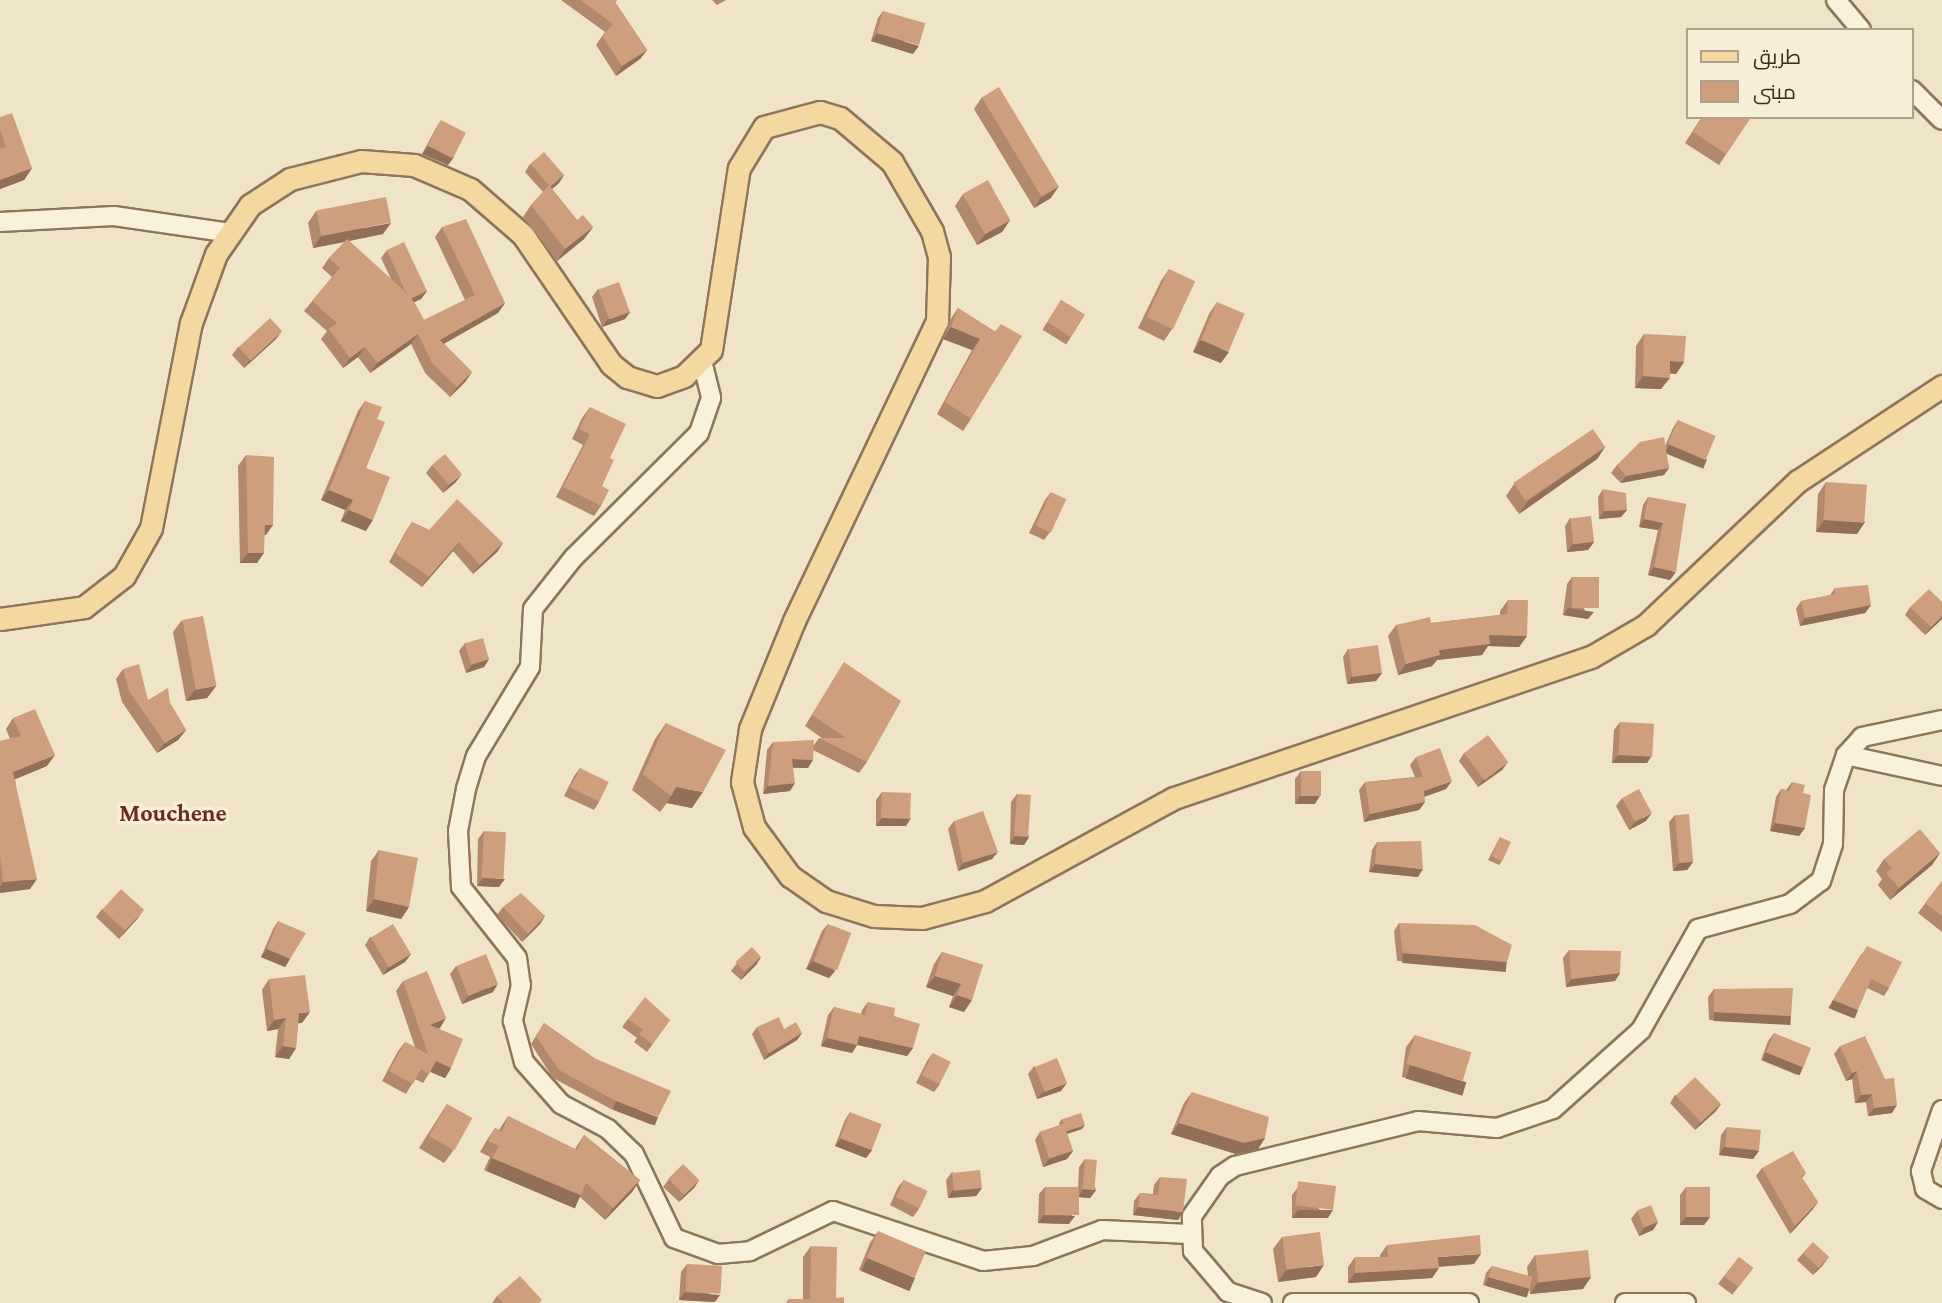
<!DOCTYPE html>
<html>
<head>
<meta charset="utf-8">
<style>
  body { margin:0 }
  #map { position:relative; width:1942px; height:1303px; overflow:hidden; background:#f0e4c8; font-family:"Crimson Pro",Cairo,serif }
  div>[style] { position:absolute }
  .roads { filter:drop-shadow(2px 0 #8d765c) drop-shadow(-2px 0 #8d765c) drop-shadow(0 2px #8d765c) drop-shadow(0 -2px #8d765c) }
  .minor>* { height:18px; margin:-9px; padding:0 9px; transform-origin:9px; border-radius:9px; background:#faf1dc }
  .major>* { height:21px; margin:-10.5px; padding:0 10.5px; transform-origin:10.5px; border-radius:10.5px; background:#f3d9a0 }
  .wall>* { inset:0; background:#b2896c; transform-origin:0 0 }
  .shaded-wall>* { inset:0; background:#916f58; transform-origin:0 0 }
  .building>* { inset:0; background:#cf9f7d; transform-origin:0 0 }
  span { translate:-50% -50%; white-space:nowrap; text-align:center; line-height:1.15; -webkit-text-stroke:7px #f7eed8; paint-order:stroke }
  .quarter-label { font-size:24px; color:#6b2e1e; font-weight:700 }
  .legend { position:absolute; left:1686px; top:28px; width:228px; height:91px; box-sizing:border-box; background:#f7eed8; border:2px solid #ada18e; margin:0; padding:9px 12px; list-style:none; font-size:21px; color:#3d2e20 }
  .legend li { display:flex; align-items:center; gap:14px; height:35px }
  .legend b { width:35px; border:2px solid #ada18e }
</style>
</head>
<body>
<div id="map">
  <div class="roads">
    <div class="minor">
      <div style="left:1836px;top:0;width:39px;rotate:50deg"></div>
      <div style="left:1912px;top:90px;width:42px;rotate:45deg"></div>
      <div style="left:0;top:222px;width:114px;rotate:-3deg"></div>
      <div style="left:114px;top:216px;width:117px;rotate:8.3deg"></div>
      <div style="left:702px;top:361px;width:38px;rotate:76deg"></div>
      <div style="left:711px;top:398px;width:37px;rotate:109deg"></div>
      <div style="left:699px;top:433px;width:176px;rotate:135.2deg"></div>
      <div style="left:574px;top:557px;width:66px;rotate:128.3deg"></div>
      <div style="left:533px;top:609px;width:58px;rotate:93deg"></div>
      <div style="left:530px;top:667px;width:104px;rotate:121.2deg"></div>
      <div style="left:476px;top:756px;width:34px;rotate:107deg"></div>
      <div style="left:466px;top:789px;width:43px;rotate:100.8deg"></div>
      <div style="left:458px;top:831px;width:56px;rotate:86.9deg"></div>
      <div style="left:461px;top:887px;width:90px;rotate:51.7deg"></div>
      <div style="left:517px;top:958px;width:27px;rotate:82deg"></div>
      <div style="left:521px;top:985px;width:37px;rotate:103deg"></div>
      <div style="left:513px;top:1021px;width:42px;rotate:75deg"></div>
      <div style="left:524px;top:1062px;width:56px;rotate:48.6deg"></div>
      <div style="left:561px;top:1104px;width:53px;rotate:28deg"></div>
      <div style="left:608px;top:1129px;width:36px;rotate:44deg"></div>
      <div style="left:634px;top:1154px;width:93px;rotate:64.5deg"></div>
      <div style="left:674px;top:1238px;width:47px;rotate:20deg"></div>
      <div style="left:718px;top:1254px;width:32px;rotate:-5deg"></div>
      <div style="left:750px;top:1251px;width:92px;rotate:-25.7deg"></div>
      <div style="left:833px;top:1211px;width:158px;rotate:18.4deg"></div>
      <div style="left:983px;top:1261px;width:50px;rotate:-5.7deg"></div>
      <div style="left:1033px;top:1256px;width:74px;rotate:-20.6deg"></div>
      <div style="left:1102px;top:1230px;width:88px;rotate:2.6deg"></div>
      <div style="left:1846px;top:755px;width:98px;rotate:12.3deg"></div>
      <div style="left:1942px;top:1110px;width:65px;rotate:109deg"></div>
      <div style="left:1921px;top:1171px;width:18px;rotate:77deg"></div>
      <div style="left:1925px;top:1189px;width:20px;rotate:30deg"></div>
      <div style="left:1262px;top:1303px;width:36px;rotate:-162deg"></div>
      <div style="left:1228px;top:1292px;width:54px;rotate:-130.5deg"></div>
      <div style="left:1193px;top:1251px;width:35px;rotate:-92deg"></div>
      <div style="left:1192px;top:1216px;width:49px;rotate:-55deg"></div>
      <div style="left:1220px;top:1176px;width:18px;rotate:-34deg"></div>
      <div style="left:1235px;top:1166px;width:188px;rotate:-13.8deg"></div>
      <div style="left:1418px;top:1121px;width:79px;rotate:5.1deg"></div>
      <div style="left:1497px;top:1128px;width:59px;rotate:-18.7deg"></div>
      <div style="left:1553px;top:1109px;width:118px;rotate:-41.9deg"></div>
      <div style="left:1641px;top:1030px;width:116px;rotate:-60.6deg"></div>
      <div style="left:1698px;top:929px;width:95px;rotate:-15.2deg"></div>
      <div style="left:1790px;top:904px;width:39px;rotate:-37deg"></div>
      <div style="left:1821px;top:881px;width:39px;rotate:-72deg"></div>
      <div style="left:1833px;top:844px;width:54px;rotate:-88.9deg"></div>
      <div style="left:1834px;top:790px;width:37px;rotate:-71deg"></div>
      <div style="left:1846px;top:755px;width:24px;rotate:-48deg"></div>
      <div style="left:1862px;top:737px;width:82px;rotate:-12deg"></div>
      <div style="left:1293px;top:1303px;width:176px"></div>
      <div style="left:1625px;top:1303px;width:61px"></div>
    </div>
    <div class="major">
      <div style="left:0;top:619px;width:85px;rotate:-8.1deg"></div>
      <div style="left:84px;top:607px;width:51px;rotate:-37.8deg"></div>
      <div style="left:124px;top:576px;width:55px;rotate:-60.6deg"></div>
      <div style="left:151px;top:528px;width:209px;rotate:-79deg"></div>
      <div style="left:191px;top:323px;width:73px;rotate:-70.1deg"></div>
      <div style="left:216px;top:254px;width:60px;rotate:-55.2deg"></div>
      <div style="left:250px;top:205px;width:48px;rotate:-33deg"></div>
      <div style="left:290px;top:179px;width:73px;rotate:-14.2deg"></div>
      <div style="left:361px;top:161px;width:53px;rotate:4.3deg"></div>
      <div style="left:414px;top:165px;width:61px;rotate:23.2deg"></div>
      <div style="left:470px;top:189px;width:70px;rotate:41deg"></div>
      <div style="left:523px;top:235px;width:156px;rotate:55.7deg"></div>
      <div style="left:611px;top:364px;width:21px;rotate:39deg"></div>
      <div style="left:627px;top:377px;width:31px;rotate:17deg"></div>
      <div style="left:657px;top:386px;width:29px;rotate:-20deg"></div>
      <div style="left:684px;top:376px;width:37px;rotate:-44deg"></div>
      <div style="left:711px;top:350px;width:184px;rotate:-81.3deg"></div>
      <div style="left:739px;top:168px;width:48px;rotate:-58.6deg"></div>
      <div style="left:764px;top:127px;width:58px;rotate:-15deg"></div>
      <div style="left:820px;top:112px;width:21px;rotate:17deg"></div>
      <div style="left:840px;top:118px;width:68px;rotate:40.2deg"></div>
      <div style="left:892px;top:162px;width:80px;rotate:59.9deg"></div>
      <div style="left:932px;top:231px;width:27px;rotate:75deg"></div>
      <div style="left:939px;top:257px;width:64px;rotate:91.8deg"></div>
      <div style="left:937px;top:321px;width:332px;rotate:115.5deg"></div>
      <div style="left:794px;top:621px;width:117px;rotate:112.2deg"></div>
      <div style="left:750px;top:729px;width:54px;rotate:98.6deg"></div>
      <div style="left:742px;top:782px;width:47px;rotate:75.1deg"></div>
      <div style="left:754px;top:827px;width:61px;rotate:53.7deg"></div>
      <div style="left:790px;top:876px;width:44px;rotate:34.8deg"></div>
      <div style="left:826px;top:901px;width:50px;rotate:17.4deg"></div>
      <div style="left:874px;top:916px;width:48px;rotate:2.4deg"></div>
      <div style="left:922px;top:918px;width:65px;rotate:-15.1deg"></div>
      <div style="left:985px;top:901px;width:215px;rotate:-28.6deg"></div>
      <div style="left:1174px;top:798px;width:440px;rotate:-18.7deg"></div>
      <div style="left:1591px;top:657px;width:64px;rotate:-30.2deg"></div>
      <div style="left:1646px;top:625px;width:209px;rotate:-43.5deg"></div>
      <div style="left:1798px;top:481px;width:173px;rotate:-33.4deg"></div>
    </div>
  </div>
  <div class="wall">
    <div style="clip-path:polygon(561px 0,617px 0,615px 2px,647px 50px,640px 59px,616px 76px,596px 45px,605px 32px)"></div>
    <div style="clip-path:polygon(712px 0,726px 0,717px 5px)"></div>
    <div style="clip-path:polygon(883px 11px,913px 54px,871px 41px,878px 18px)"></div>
    <div style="clip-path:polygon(982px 97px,1051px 198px,1034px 208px,974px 109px)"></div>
    <div style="clip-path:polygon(0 117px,32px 168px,24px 180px,0 189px)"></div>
    <div style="clip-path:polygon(1700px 117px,1751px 117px,1719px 165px,1685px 143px,1701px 118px)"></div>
    <div style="clip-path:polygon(441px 120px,454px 157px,448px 165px,422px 154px,436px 128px)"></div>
    <div style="clip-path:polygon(530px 164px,564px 175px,559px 183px,552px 189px,577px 220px,593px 227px,584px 239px,557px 261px,523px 217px,531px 205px,543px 192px,525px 172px)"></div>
    <div style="clip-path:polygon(963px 194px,1010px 220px,1002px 232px,977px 245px,955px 206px)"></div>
    <div style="clip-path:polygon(316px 211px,383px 234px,349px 241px,391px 279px,381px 258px,387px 250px,427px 291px,421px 299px,414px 302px,424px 320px,465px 300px,435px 237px,442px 227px,505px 303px,498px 313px,444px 344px,472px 372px,465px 382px,450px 397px,425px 373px,411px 344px,370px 373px,358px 357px,343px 368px,321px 339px,327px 331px,304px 311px,332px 277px,322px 268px,329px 258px,345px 242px,313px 248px,308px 223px)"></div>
    <div style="clip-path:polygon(1169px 269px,1172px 329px,1164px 341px,1138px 328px,1161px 281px)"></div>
    <div style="clip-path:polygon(598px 289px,630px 312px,625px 319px,602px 327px,592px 297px)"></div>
    <div style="left:1061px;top:300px;width:28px;height:35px;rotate:32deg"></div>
    <div style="clip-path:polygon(1217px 302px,1221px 363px,1193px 352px,1209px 314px)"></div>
    <div style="clip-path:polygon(958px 308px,995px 332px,1001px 324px,971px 419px,963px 431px,937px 414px,972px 350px,943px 339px,950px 320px)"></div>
    <div style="clip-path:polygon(1644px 334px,1684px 362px,1676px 374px,1670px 373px,1661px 389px,1635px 388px,1636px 346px)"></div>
    <div style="clip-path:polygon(276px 339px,244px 368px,232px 355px,238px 347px)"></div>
    <div style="clip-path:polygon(365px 401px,377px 419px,366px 468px,366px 531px,341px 521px,345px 510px,321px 500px,358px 411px)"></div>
    <div style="clip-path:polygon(590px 407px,610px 458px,602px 486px,601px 506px,594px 516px,556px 497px,583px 445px,572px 439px,582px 418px)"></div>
    <div style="clip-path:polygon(1678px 420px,1701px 467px,1666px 453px,1669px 468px,1664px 475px,1621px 483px,1611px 473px,1617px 465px,1665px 446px,1673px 428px)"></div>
    <div style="clip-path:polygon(1605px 447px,1597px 459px,1519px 514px,1506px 496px,1514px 484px)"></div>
    <div style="clip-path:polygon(246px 455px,266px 535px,264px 535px,257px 563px,240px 563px,238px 466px)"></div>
    <div style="clip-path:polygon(432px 465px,456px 482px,443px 493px,426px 473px)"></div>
    <div style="clip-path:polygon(1826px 482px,1865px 522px,1857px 534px,1816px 532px,1818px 494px)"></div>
    <div style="clip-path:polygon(1603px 489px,1627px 510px,1621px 517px,1599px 519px,1598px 497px)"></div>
    <div style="clip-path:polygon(1051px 492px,1050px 532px,1044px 540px,1029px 533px,1045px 500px)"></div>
    <div style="clip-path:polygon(1648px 497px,1686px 504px,1670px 580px,1648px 575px,1658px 530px,1639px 527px,1643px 505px)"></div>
    <div style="clip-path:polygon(1570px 518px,1594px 542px,1588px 550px,1567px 552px,1565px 526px)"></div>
    <div style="clip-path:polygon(412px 522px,429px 530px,503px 543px,497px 552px,473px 574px,453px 551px,422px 587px,389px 562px,406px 531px)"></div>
    <div style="clip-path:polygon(1572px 577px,1588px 619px,1563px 615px,1567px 584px)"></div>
    <div style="clip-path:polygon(1835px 588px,1871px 605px,1865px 613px,1800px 626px,1796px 609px,1801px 601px,1830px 595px)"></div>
    <div style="clip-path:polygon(1508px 600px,1527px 636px,1519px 647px,1488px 646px,1482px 655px,1437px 660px,1432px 666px,1398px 675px,1388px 636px,1396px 625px,1431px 623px,1500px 615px,1500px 611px)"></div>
    <div style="clip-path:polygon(1942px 602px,1942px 619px,1925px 635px,1905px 615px,1910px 607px)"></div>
    <div style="clip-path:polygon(182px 620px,216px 686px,207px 698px,186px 701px,173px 632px)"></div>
    <div style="clip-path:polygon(465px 643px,489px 659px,484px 667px,466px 673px,459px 651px)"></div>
    <div style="clip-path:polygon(1348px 649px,1382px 673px,1376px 681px,1347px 684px,1343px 657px)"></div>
    <div style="clip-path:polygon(844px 662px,867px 762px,859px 773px,813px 750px,808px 768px,793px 768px,790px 791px,763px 794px,767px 750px,773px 742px,814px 745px,819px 738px,822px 738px,805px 726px)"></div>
    <div style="clip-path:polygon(123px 669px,148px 700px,170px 703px,186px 730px,178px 740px,157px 753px,122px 702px,116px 679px)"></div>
    <div style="clip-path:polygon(13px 718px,47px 766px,15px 779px,30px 889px,0 893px,0 741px,10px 739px,6px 729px)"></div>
    <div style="clip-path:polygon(1620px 722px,1652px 755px,1647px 763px,1612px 763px,1614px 730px)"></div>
    <div style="clip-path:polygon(666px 723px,692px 808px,667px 803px,660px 812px,632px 790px,655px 739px)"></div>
    <div style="clip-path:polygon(1464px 753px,1508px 762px,1502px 770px,1478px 787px,1459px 761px)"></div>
    <div style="clip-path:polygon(1416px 757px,1446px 789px,1424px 797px,1425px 802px,1419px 810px,1364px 822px,1359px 790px,1365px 782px,1415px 777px,1410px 765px)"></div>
    <div style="clip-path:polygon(580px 768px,599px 802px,594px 810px,564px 796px,574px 776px)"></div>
    <div style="clip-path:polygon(1301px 771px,1315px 804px,1295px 804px,1295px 779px)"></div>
    <div style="clip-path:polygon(1792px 782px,1803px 793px,1805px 828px,1799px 836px,1770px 831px,1776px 797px,1781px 789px,1786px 790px)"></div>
    <div style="clip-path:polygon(882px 792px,906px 826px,876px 826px,876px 800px)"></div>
    <div style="clip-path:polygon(1017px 794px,1029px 837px,1024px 845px,1010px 844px,1011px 802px)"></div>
    <div style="clip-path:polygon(1622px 798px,1646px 821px,1629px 830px,1616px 806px)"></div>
    <div style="clip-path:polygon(1675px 815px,1693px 862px,1687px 870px,1673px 871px,1669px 822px)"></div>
    <div style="clip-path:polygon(954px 821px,992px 859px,958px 871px,948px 829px)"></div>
    <div style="clip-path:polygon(484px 831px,499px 887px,477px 886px,478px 839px)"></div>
    <div style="clip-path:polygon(1500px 837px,1502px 861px,1499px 865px,1488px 860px)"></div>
    <div style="clip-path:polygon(1377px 842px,1418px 877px,1369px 872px,1372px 850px)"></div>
    <div style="clip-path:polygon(379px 850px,409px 907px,401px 919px,366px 911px,371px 861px)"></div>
    <div style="clip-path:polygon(1940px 853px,1932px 865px,1890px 900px,1878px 885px,1882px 879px,1876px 871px,1884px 859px)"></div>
    <div style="clip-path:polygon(1942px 881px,1942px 932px,1918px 913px)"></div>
    <div style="clip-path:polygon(503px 907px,545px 916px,540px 924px,522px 942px,497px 915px)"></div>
    <div style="clip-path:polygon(102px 909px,138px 918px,119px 939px,96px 917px)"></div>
    <div style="clip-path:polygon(278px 921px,290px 959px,285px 967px,261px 957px,273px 929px)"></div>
    <div style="clip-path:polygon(1399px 923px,1507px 962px,1502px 970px,1397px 961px,1394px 931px)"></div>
    <div style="clip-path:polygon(828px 924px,835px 971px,829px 978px,806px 969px,822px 931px)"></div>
    <div style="clip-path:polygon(370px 937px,411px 954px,405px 962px,383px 975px,365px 945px)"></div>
    <div style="clip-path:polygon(1569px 950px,1620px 973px,1615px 981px,1566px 987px,1563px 958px)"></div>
    <div style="clip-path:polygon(942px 952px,983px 965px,964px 1012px,949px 1007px,953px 996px,926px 987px,934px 964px)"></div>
    <div style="clip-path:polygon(1862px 953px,1889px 988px,1884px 996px,1867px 988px,1853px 1018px,1828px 1008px)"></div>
    <div style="clip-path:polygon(761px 957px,756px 965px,741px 980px,731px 971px,737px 963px)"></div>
    <div style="clip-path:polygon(456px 966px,493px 992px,462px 1004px,450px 974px)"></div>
    <div style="clip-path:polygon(269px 979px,302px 1023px,298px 1023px,296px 1048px,289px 1059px,275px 1057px,278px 1029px,267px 1031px,262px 990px)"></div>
    <div style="clip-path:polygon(403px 981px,440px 1028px,438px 1029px,451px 1068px,445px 1078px,430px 1072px,423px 1083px,415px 1079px,406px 1094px,382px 1081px,398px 1051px,405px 1042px,415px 1047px,396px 991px)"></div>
    <div style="clip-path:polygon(1714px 989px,1791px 1016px,1786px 1024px,1709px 1020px,1708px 997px)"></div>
    <div style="clip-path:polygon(868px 1002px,894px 1016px,913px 1048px,907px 1056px,857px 1045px,852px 1053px,821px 1046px,828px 1015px,834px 1007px,861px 1014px,862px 1010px)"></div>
    <div style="clip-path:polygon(628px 1019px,670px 1020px,647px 1052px,634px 1042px,637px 1038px,622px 1027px)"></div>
    <div style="clip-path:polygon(544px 1023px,594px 1058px,652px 1125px,611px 1109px,553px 1078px,531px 1044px)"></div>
    <div style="clip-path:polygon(757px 1027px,784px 1029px,802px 1033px,797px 1040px,764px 1060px,752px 1034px)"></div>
    <div style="clip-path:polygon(1774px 1033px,1803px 1067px,1797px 1075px,1761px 1060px,1768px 1041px)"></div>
    <div style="clip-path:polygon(1415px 1035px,1458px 1094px,1402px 1077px,1406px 1047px)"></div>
    <div style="clip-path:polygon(1840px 1046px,1892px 1113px,1868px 1116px,1866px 1102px,1855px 1103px,1852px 1079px,1846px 1081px,1834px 1054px)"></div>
    <div style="clip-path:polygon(933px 1053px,940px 1084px,934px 1092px,916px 1083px,927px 1061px)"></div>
    <div style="clip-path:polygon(1034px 1066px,1061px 1091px,1037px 1099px,1028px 1074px)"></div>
    <div style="clip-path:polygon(1192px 1092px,1265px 1138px,1258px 1149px,1236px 1154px,1171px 1134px,1184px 1103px)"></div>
    <div style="clip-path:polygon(1675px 1095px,1721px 1104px,1715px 1112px,1695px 1130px,1670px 1103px)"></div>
    <div style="clip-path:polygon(447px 1104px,453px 1151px,444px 1163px,419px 1148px)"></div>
    <div style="clip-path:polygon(850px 1112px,872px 1150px,866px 1158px,835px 1146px,845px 1120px)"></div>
    <div style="clip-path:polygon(508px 1116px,575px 1149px,584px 1135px,640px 1180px,632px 1192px,605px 1220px,580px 1197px,573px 1207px,484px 1170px,490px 1157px,480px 1152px,487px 1140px,495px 1128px,499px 1130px)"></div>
    <div style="clip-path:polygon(1062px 1119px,1082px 1129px,1067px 1134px,1073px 1151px,1067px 1159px,1043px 1167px,1035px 1140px,1040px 1132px,1060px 1125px,1059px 1123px)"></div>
    <div style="clip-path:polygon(1727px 1127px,1759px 1151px,1753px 1159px,1719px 1155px,1721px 1135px)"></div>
    <div style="clip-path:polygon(1085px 1159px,1096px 1190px,1090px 1198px,1078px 1197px,1069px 1224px,1038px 1223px,1039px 1194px,1045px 1187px,1078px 1187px,1079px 1167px)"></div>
    <div style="clip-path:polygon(1762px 1168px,1806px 1173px,1802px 1178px,1818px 1202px,1812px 1210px,1790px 1234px,1756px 1176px)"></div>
    <div style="clip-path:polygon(952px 1172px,982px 1188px,976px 1196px,948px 1198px,946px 1180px)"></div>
    <div style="clip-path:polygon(1160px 1177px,1178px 1220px,1133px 1215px,1134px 1201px,1140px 1193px,1153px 1194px,1154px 1185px)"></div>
    <div style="clip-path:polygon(669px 1179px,699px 1180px,694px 1188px,679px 1202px,663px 1187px)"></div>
    <div style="clip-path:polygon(904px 1180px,919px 1209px,913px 1217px,890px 1205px,898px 1187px)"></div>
    <div style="clip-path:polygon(1298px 1187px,1328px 1218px,1292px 1218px,1292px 1195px)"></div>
    <div style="clip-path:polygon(1686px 1187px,1710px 1217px,1704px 1225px,1680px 1225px,1680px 1195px)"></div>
    <div style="clip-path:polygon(1637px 1211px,1658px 1222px,1653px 1230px,1639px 1236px,1631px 1219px)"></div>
    <div style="clip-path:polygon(878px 1231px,915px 1278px,907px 1290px,859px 1270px,870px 1243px)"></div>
    <div style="clip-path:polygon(1282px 1237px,1316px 1277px,1278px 1282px,1273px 1249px)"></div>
    <div style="clip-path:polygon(1387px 1245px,1474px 1264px,1439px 1267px,1432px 1278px,1348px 1283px,1348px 1267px,1355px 1257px,1380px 1257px,1380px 1255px)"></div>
    <div style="clip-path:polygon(811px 1246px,836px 1298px,844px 1303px,786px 1303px,789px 1299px,803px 1299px,803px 1257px)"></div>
    <div style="clip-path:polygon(1803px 1253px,1823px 1265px,1813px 1275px,1797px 1260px)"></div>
    <div style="clip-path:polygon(1535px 1255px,1591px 1277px,1583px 1289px,1530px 1294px,1529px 1288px,1524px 1297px,1483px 1285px,1486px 1273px,1492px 1266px,1528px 1276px,1527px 1267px)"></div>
    <div style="left:1739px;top:1257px;width:18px;height:34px;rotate:38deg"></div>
    <div style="clip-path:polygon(687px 1264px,715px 1302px,679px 1300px,681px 1272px)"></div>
    <div style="clip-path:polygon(497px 1296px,540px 1303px,492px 1303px)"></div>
  </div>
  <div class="shaded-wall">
    <div style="clip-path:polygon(877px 33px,919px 46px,913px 54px,871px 41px)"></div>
    <div style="clip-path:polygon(647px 50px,640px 59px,616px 76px,622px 66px)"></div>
    <div style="clip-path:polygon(428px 146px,454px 157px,448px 165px,422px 154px)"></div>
    <div style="clip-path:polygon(32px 168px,24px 180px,0 189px,0 180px)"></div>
    <div style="clip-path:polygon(564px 175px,559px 183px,545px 195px,551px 187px)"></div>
    <div style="clip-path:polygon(1059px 186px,1051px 198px,1034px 208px,1042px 196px)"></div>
    <div style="clip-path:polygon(1010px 220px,1002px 232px,977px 245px,985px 234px)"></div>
    <div style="clip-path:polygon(391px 223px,383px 234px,313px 248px,321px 236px)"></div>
    <div style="clip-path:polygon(593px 227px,584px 239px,557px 261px,565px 249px)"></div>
    <div style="clip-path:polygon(427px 291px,421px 299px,404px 307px,409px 299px)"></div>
    <div style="clip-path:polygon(505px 303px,498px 313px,432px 350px,440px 340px)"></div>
    <div style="clip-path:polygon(630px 312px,625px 319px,602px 327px,608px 319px)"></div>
    <div style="clip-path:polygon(951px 327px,980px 339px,972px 350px,943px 339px)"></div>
    <div style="clip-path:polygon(282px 331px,276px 339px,244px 368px,250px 360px)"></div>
    <div style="clip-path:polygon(418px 334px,411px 344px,370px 373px,377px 363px)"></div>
    <div style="clip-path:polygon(1201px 340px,1229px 352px,1221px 363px,1193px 352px)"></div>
    <div style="clip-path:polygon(365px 347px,358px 357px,343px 368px,350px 358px)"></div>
    <div style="clip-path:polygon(1670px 361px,1684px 362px,1676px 374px,1662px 373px)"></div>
    <div style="clip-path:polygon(472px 372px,465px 382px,450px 397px,457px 387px)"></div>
    <div style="clip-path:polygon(1643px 376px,1670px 378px,1661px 389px,1635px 388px)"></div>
    <div style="left:1669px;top:444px;width:41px;height:10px;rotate:22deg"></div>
    <div style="clip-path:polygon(1605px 447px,1597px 459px,1519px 514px,1527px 502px)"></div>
    <div style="clip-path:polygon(1669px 468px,1664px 475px,1621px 483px,1626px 476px)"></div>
    <div style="clip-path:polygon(462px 474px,456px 482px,443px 493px,449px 485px)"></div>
    <div style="clip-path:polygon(329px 490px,353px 500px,345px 510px,321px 500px)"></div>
    <div style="clip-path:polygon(349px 510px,373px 520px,366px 531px,341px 521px)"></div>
    <div style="clip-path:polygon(1627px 510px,1621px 517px,1599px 519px,1604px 511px)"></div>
    <div style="clip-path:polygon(1644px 519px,1663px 523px,1658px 530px,1639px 527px)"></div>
    <div style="clip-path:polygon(1824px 520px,1865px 522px,1857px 534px,1816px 532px)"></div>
    <div style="clip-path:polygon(265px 525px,273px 525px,266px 535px,258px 535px)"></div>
    <div style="clip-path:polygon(459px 542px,453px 551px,422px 587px,429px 577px)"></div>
    <div style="clip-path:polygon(1594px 542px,1588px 550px,1567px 552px,1573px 544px)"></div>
    <div style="clip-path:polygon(503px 543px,497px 552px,473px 574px,480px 565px)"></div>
    <div style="clip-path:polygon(248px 553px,264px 553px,257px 563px,240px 563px)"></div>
    <div style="clip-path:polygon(1654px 567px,1676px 572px,1670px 580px,1648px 575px)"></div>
    <div style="clip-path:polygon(1871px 605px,1865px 613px,1800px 626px,1805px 618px)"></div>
    <div style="clip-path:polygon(1568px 608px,1594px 612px,1588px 619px,1563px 615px)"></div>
    <div style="clip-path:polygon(1942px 616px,1942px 619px,1925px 635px,1931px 627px)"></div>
    <div style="clip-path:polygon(1489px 635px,1527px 636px,1519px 647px,1488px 646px,1482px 655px,1437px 660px,1432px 666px,1398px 675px,1406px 664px,1439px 650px)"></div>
    <div style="clip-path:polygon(489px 659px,484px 667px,466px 673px,472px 665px)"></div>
    <div style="clip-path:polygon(1382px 673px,1376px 681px,1347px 684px,1352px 676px)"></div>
    <div style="clip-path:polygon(216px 686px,207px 698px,186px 701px,195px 690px)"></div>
    <div style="clip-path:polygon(186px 730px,178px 740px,157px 753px,165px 743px)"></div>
    <div style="clip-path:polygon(55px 755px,47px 766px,6px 783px,13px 772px)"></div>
    <div style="clip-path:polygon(1618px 755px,1652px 755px,1647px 763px,1612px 763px)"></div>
    <div style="clip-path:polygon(792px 759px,813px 760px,808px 768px,787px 767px)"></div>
    <div style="clip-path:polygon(1508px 762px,1502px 770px,1478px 787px,1484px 779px)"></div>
    <div style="clip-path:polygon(1452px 781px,1446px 789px,1418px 799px,1424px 791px)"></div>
    <div style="clip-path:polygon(795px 783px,790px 791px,763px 794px,768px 786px)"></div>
    <div style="clip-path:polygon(676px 787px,703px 792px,692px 808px,667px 803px)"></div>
    <div style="clip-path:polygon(1300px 796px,1320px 796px,1315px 804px,1295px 804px)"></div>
    <div style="clip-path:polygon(1425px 802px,1419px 810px,1364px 822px,1370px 814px)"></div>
    <div style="clip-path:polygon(1652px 813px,1646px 821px,1629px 830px,1635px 822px)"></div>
    <div style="clip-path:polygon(882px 818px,911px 818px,906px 826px,876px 826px)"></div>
    <div style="clip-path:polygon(1775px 823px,1805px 828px,1799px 836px,1770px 831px)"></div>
    <div style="clip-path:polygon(1015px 836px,1029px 837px,1024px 845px,1010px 844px)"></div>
    <div style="clip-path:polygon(998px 852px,992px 859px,958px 871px,963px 863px)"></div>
    <div style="clip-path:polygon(1940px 853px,1932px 865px,1890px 900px,1899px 888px)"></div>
    <div style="clip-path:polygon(1693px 862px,1687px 870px,1673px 871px,1679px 863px)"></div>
    <div style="clip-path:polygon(1375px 864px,1423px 869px,1418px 877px,1369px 872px)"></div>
    <div style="clip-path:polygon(483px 878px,505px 879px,499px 887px,477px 886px)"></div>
    <div style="clip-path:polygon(37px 879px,30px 889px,0 893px,0 887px,3px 882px)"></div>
    <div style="clip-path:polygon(374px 899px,409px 907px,401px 919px,366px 911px)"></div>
    <div style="clip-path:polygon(144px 910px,138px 918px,119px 939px,125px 931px)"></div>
    <div style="clip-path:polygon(545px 916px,540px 924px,522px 942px,528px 934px)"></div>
    <div style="clip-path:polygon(267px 949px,290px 959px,285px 967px,261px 957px)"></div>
    <div style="left:1403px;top:953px;width:104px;height:10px;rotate:5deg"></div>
    <div style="clip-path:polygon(411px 954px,405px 962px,383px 975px,388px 967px)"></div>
    <div style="clip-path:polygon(761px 957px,756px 965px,741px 980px,746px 972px)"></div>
    <div style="clip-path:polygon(812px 961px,835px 971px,829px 978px,806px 969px)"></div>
    <div style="clip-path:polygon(1620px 973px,1615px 981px,1566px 987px,1571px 979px)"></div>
    <div style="clip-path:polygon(935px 976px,961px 984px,953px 996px,926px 987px)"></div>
    <div style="clip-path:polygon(498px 984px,493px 992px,462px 1004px,468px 996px)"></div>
    <div style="clip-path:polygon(957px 995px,972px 1000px,964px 1012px,949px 1007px)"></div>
    <div style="left:1833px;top:1000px;width:27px;height:9px;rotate:22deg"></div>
    <div style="clip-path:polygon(310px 1012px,302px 1023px,292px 1024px,299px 1013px)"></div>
    <div style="left:1714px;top:1012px;width:77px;height:9px;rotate:3deg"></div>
    <div style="clip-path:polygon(286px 1018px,278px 1029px,267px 1031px,274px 1020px)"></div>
    <div style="clip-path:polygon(446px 1018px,440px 1028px,423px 1035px,430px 1025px)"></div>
    <div style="clip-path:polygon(802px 1033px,797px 1040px,764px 1060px,769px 1053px)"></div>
    <div style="clip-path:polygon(859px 1036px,913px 1048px,907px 1056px,854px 1044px)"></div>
    <div style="clip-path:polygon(827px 1038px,857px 1045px,852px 1053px,821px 1046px)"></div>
    <div style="clip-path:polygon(283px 1046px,296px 1048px,289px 1059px,275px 1057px)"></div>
    <div style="left:1766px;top:1052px;width:40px;height:9px;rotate:22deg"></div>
    <div style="clip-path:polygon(436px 1061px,451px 1068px,445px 1078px,429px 1071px)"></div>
    <div style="left:1410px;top:1065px;width:59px;height:14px;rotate:17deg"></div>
    <div style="clip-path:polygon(1857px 1071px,1852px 1079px,1846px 1081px,1852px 1073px)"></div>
    <div style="clip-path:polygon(1067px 1083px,1061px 1091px,1037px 1099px,1043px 1092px)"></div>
    <div style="clip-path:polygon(1872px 1094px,1866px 1102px,1855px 1103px,1861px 1095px)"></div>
    <div style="left:616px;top:1101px;width:45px;height:9px;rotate:21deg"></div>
    <div style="clip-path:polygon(1721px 1104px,1715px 1112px,1695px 1130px,1700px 1123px)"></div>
    <div style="clip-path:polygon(1897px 1105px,1892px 1113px,1868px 1116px,1874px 1108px)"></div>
    <div style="clip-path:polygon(1179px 1123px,1265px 1138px,1258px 1149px,1236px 1154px,1171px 1134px)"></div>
    <div style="clip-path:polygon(1085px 1125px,1082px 1129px,1063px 1135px,1066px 1131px)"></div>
    <div style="clip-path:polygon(841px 1138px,872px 1150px,866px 1158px,835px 1146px)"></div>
    <div style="clip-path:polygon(1724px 1147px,1759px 1151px,1753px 1159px,1719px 1155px)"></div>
    <div style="clip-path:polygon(1073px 1151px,1067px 1159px,1043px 1167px,1049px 1159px)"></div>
    <div style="left:492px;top:1158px;width:96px;height:14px;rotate:23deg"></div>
    <div style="clip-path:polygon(640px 1180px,632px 1192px,605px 1220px,613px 1208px)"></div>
    <div style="clip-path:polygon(699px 1180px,694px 1188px,679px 1202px,685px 1194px)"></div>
    <div style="clip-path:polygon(982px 1188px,976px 1196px,948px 1198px,953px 1190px)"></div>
    <div style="clip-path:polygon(1083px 1189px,1096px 1190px,1090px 1198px,1078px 1197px)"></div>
    <div style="clip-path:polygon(1818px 1202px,1812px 1210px,1790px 1234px,1795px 1226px)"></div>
    <div style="clip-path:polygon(1138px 1207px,1183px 1212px,1178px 1220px,1133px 1215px)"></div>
    <div style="clip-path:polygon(1298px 1210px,1333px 1210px,1328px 1218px,1292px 1218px)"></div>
    <div style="clip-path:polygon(1044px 1215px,1075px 1216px,1069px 1224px,1038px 1223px)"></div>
    <div style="clip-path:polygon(1686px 1217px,1710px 1217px,1704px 1225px,1680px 1225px)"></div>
    <div style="clip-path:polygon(1658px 1222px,1653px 1230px,1639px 1236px,1644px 1228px)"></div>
    <div style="clip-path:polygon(1481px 1254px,1474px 1264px,1431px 1267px,1438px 1257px)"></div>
    <div style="clip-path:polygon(1829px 1257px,1823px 1265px,1813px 1275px,1819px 1267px)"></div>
    <div style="left:867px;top:1258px;width:52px;height:14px;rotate:23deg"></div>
    <div style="clip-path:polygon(1324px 1265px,1316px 1277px,1278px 1282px,1286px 1270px)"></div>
    <div style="clip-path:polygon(1439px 1268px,1432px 1278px,1348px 1283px,1355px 1273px)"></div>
    <div style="left:1488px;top:1277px;width:43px;height:9px;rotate:16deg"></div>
    <div style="clip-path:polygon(1591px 1277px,1583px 1289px,1530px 1294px,1538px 1282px)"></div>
    <div style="clip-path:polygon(685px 1292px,720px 1295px,715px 1302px,679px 1300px)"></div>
  </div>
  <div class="building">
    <div style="clip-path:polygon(581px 0,617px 0,615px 2px,647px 50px,622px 66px,602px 36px,613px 24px)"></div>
    <div style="left:883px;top:11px;width:44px;height:23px;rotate:16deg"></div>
    <div style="left:999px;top:87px;width:116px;height:20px;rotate:59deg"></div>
    <div style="clip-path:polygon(12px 113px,32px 168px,0 180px,0 149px,6px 147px,0 130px,0 117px)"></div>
    <div style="clip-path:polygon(1702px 117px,1751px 117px,1726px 154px,1693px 132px)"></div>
    <div style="left:441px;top:120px;width:28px;height:29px;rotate:27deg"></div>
    <div style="left:544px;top:152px;width:30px;height:18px;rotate:49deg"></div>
    <div style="left:988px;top:180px;width:46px;height:29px;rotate:61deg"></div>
    <div style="clip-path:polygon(549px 185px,577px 220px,583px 215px,593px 227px,565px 249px,531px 205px)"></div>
    <div style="left:386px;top:197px;width:26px;height:71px;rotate:79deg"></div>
    <div style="clip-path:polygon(466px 219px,505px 303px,440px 340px,472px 372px,457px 387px,432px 363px,418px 334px,377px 363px,365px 347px,350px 358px,329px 329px,337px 323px,312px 301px,340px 268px,329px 258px,347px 239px,411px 297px,424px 320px,475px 295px,442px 227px)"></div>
    <div style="clip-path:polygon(404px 242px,427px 291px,412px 298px,406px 293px,387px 250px)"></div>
    <div style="left:1169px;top:269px;width:29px;height:53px;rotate:25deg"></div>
    <div style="left:619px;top:282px;width:32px;height:22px;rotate:70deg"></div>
    <div style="left:1061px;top:300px;width:28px;height:26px;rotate:32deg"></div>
    <div style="left:1217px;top:302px;width:30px;height:41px;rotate:23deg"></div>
    <div style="clip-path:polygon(958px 308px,996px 332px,1001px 324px,1022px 336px,971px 419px,945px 402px,980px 339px,951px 327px)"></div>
    <div style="left:270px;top:318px;width:18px;height:43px;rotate:47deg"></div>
    <div style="clip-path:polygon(1644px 334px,1686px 336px,1684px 362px,1670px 361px,1670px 378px,1643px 376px)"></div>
    <div style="clip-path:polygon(365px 401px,382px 407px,377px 419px,385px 422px,366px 468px,390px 477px,373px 520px,349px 510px,353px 500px,329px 490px)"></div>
    <div style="clip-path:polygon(590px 407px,626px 424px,610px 458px,614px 460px,602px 486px,609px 490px,601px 506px,563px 487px,590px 434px,579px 429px)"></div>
    <div style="left:1678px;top:420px;width:41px;height:26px;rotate:23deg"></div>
    <div style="left:1593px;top:429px;width:22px;height:96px;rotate:56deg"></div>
    <div style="clip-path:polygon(1664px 437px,1669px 468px,1626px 476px,1617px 465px,1640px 442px)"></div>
    <div style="left:445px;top:454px;width:26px;height:17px;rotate:50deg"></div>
    <div style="clip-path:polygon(246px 455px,274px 457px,273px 525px,265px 525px,264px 553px,248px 553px)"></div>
    <div style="left:1826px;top:482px;width:41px;height:38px;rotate:4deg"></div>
    <div style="clip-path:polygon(1603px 489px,1626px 493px,1627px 510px,1604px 511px)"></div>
    <div style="left:1051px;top:492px;width:17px;height:37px;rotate:25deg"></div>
    <div style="clip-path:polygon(1648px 497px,1686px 504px,1676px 572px,1654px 567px,1663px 523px,1644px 519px)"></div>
    <div style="clip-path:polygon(457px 499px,503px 543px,480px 565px,459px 542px,429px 577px,395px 553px,412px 522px,429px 530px)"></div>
    <div style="left:1591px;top:516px;width:26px;height:21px;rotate:83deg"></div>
    <div style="left:1572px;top:577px;width:27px;height:31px"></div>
    <div style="clip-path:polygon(1868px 585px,1871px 605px,1805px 618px,1801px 601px,1835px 594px,1835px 588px)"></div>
    <div style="clip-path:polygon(1929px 589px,1942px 602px,1942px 616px,1931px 627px,1910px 607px)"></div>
    <div style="clip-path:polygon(1508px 600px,1528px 600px,1527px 636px,1489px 635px,1490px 644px,1439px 650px,1440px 655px,1406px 664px,1396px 625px,1430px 617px,1431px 623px,1507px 614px)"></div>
    <div style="left:203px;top:616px;width:71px;height:21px;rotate:79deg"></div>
    <div style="left:483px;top:638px;width:22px;height:19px;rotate:74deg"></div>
    <div style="left:1378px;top:645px;width:28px;height:30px;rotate:82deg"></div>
    <div style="clip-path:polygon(844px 662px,901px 701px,867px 762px,819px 738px,846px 738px,812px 715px)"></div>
    <div style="clip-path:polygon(139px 664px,148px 700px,168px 688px,170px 703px,186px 730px,165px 743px,129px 691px,123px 669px)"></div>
    <div style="clip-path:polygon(35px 709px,55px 755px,13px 772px,37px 879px,3px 882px,0 855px,0 741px,21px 736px,13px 718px)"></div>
    <div style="left:1620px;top:722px;width:34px;height:33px;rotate:3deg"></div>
    <div style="clip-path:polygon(666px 723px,726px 750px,703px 792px,676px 787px,671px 796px,643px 774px)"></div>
    <div style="left:1488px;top:735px;width:34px;height:30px;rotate:53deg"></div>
    <div style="clip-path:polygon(814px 740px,813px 760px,792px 759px,795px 783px,768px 786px,773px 742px)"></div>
    <div style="clip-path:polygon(1440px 748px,1452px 781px,1424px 791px,1425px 802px,1370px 814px,1365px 782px,1423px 777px,1416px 757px)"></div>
    <div style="left:580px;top:768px;width:32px;height:22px;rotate:26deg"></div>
    <div style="left:1301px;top:771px;width:20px;height:25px"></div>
    <div style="clip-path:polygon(1792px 782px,1805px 785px,1803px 793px,1811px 795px,1805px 828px,1775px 823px,1781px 789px,1790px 791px)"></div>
    <div style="left:1639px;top:789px;width:27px;height:19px;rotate:62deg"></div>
    <div style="left:882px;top:792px;width:29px;height:26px;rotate:2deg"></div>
    <div style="left:1017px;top:794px;width:14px;height:42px;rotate:4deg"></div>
    <div style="clip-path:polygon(983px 811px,998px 852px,963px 863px,954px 821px)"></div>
    <div style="left:1689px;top:814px;width:48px;height:14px;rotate:85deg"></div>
    <div style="clip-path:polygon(1920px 829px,1940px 853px,1899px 888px,1886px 873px,1892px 869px,1884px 859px)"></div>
    <div style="left:484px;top:831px;width:22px;height:47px;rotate:3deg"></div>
    <div style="left:1500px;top:837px;width:12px;height:21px;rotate:24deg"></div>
    <div style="clip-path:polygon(1421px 841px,1423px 869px,1375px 864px,1377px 842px)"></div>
    <div style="clip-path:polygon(379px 850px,418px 858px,409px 907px,374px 899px)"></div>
    <div style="clip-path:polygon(1942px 881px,1942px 916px,1925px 903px)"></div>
    <div style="left:121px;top:889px;width:31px;height:28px;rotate:42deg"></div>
    <div style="clip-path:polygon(521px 893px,545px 916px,528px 934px,503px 907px)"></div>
    <div style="clip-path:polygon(278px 921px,306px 933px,290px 959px,267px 949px)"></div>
    <div style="clip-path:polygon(1399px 923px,1475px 925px,1512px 945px,1507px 962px,1403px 953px)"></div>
    <div style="left:393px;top:924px;width:35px;height:26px;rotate:59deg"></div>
    <div style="left:828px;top:924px;width:25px;height:40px;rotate:21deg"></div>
    <div style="clip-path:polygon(1867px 946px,1902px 962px,1889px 988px,1871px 979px,1858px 1010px,1833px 1000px)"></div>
    <div style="left:752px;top:947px;width:13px;height:22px;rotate:48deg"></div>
    <div style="clip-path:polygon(1569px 950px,1621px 951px,1620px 973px,1571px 979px)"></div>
    <div style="clip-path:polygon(942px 952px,983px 965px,972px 1000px,957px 995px,961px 984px,935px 976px)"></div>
    <div style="left:486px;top:954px;width:32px;height:32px;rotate:68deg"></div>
    <div style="clip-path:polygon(427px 971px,446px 1018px,430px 1025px,463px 1039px,451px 1068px,436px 1061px,429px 1074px,421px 1069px,413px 1084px,389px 1071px,405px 1042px,428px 1054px,403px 981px)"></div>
    <div style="clip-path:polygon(305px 975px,310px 1012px,299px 1013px,296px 1048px,283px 1046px,286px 1018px,274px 1020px,269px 979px)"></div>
    <div style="clip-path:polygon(1793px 988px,1791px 1016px,1714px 1012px,1714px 989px)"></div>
    <div style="clip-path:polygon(645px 997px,670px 1020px,652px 1044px,639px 1034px,643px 1030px,628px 1019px)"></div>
    <div style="clip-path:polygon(868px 1002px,895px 1008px,894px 1016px,920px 1024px,913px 1048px,859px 1036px,857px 1045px,827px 1038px,834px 1007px,865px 1015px)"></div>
    <div style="clip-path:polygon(779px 1017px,784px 1029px,796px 1022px,802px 1033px,769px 1053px,757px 1027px)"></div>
    <div style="clip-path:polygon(544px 1023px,594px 1058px,671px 1091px,658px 1117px,616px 1101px,559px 1070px,536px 1036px)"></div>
    <div style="left:1774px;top:1033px;width:40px;height:21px;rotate:22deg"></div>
    <div style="left:1415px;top:1035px;width:59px;height:30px;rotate:17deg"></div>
    <div style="clip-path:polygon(1865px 1036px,1885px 1079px,1894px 1078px,1897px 1105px,1874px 1108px,1872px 1094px,1861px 1095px,1857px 1071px,1852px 1073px,1840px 1046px)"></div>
    <div style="left:933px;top:1053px;width:20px;height:25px;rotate:27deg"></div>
    <div style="left:1057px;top:1058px;width:27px;height:24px;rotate:68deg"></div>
    <div style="left:1695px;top:1077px;width:37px;height:27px;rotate:46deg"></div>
    <div style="clip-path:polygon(1192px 1092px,1269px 1117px,1265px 1138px,1244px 1143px,1179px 1123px)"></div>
    <div style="left:447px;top:1104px;width:29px;height:37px;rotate:29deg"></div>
    <div style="left:850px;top:1112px;width:34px;height:28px;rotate:21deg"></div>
    <div style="left:1081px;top:1113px;width:13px;height:20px;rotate:72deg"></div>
    <div style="clip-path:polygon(508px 1116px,577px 1150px,584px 1135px,640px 1180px,613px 1208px,586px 1183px,581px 1195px,492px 1158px,499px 1146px,488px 1141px,495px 1128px,502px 1132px)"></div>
    <div style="left:1064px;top:1124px;width:28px;height:25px;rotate:72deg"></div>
    <div style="left:1727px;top:1127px;width:34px;height:20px;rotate:5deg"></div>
    <div style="clip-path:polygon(1793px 1151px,1806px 1173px,1801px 1176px,1818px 1202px,1795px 1226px,1762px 1168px)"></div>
    <div style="left:1085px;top:1159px;width:12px;height:30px;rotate:5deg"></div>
    <div style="left:683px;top:1164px;width:23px;height:21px;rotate:45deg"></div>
    <div style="left:980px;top:1170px;width:18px;height:28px;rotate:84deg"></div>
    <div style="clip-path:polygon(1160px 1177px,1187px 1179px,1183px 1212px,1138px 1207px,1140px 1193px,1158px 1195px)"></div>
    <div style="left:904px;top:1180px;width:26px;height:19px;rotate:25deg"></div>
    <div style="left:1336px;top:1186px;width:24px;height:38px;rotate:97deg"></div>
    <div style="left:1045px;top:1187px;width:34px;height:28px"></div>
    <div style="left:1686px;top:1187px;width:24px;height:30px"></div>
    <div style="left:1651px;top:1205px;width:18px;height:15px;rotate:68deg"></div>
    <div style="left:878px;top:1231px;width:52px;height:29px;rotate:23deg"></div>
    <div style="left:1320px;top:1232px;width:33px;height:38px;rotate:83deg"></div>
    <div style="clip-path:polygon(1480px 1235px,1481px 1254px,1438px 1257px,1439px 1268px,1355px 1273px,1355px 1257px,1388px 1257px,1387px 1245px)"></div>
    <div style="left:1813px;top:1242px;width:22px;height:15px;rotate:43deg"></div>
    <div style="clip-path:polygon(811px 1246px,837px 1247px,836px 1298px,844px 1297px,844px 1303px,789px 1303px,789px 1299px,810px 1299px)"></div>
    <div style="left:1588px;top:1250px;width:27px;height:53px;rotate:84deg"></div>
    <div style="left:1739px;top:1257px;width:18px;height:24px;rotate:38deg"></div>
    <div style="left:687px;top:1264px;width:35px;height:28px;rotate:3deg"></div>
    <div style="left:1492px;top:1266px;width:42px;height:12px;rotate:15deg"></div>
    <div style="clip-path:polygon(520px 1276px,542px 1300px,539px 1303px,503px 1303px,497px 1296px)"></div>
  </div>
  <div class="quarter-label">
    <span style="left:173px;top:813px">Mouchene</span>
  </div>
  <ul class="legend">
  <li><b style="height:9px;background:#f3d9a0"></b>طريق</li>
  <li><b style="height:19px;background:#cf9f7d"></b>مبنى</li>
  </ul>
</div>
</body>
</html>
